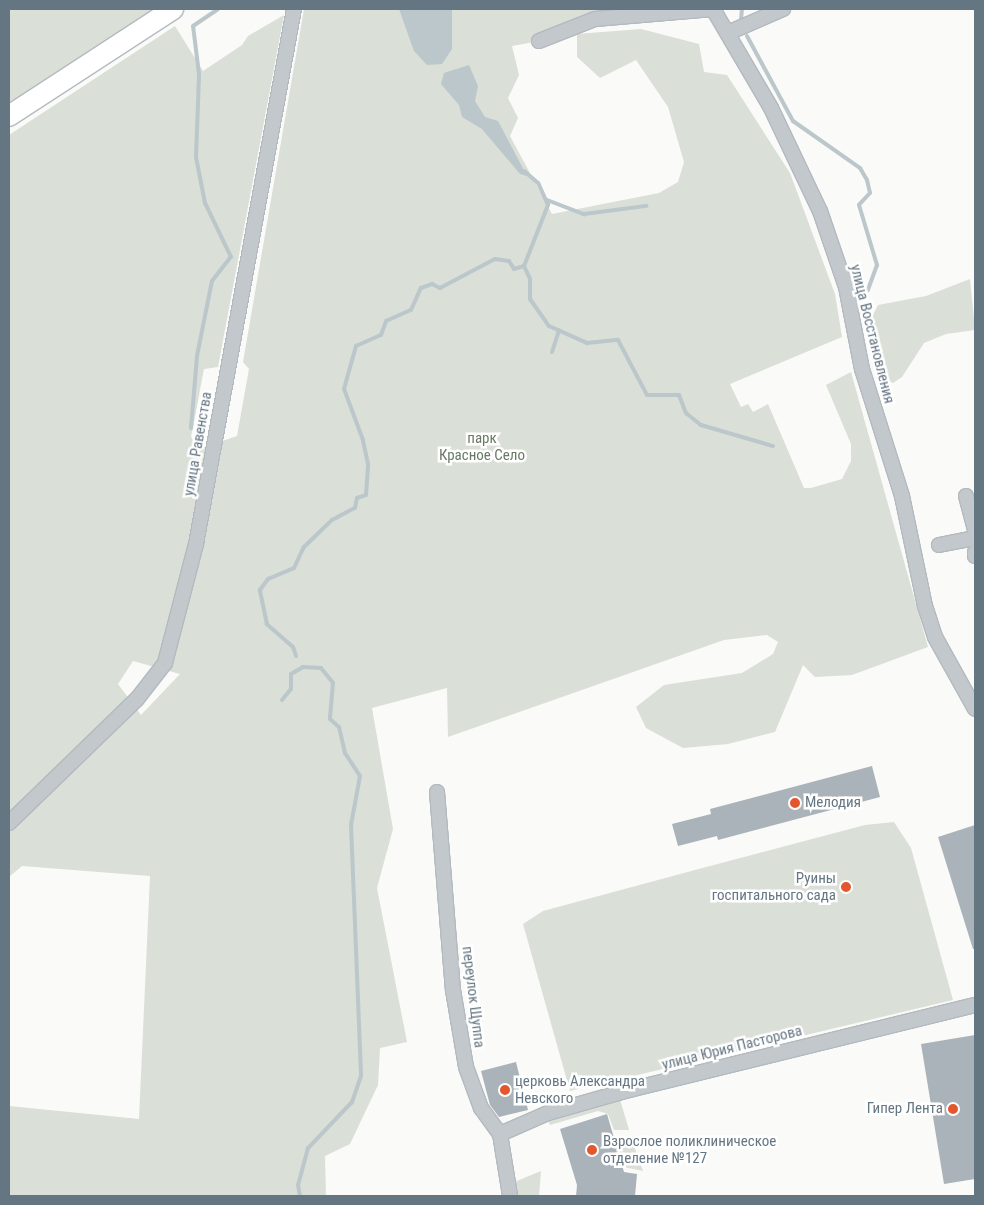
<!DOCTYPE html>
<html>
<head>
<meta charset="utf-8">
<style>
  body { margin:0 }
  #map { position:relative; width:984px; height:1205px; overflow:hidden; background:#fafaf8; font-family:"Roboto Condensed",sans-serif }
  div>[style] { position:absolute }
  .green>* { inset:0; background:#dadfd7 }
  .water>* { inset:0; background:#bbc7cb }
  .stream>* { height:4px; margin:-2px; padding:0 2px; transform-origin:2px; border-radius:2px; background:#bbc7cb }
  .building>* { inset:0; background:#aab3b9 }
  .roads { filter:drop-shadow(1px 0 #b3babf) drop-shadow(-1px 0 #b3babf) drop-shadow(0 1px #b3babf) drop-shadow(0 -1px #b3babf) }
  .street>* { height:14px; margin:-7px; padding:0 7px; transform-origin:7px; border-radius:7px; background:#c3c8cc }
  .secondary>* { height:20px; margin:-10px; padding:0 10px; transform-origin:10px; border-radius:10px; background:#fff }
  .dots>* { width:14px; height:14px; translate:-50% -50%; box-sizing:border-box; border:2px solid #fff; border-radius:50% }
  span { translate:-50% -50%; white-space:nowrap; text-align:center; line-height:1.15; -webkit-text-stroke:5px #fff; paint-order:stroke }
  .street-label { font-size:15px; color:#657683 }
  .park-label { font-size:15px; color:#687a64 }
  .poi-label { font-size:15px; color:#657683 }
  .left { translate:0 -50%; text-align:left }
  .right { translate:-100% -50%; text-align:right }
  .frame { position:absolute; inset:0; border:10px solid #657683; pointer-events:none }
</style>
</head>
<body>
<div id="map">
  <div class="green">
    <div style="clip-path:polygon(9px 9px,161px 9px,9px 107px)"></div>
    <div style="clip-path:polygon(evenodd,304px 9px,625px 9px,587px 15px,534px 42px,512px 46px,519px 75px,508px 98px,518px 118px,510px 136px,552px 214px,659px 193px,678px 182px,684px 162px,668px 107px,636px 60px,600px 78px,577px 57px,577px 34px,641px 29px,699px 44px,704px 72px,727px 75px,790px 173px,835px 294px,842px 337px,730px 384px,741px 407px,748px 404px,753px 412px,768px 404px,804px 488px,811px 488px,842px 479px,851px 461px,851px 444px,826px 385px,851px 372px,928px 647px,852px 675px,815px 677px,803px 665px,775px 732px,728px 744px,683px 748px,646px 728px,636px 707px,664px 685px,742px 673px,773px 654px,778px 642px,767px 635px,724px 640px,448px 737px,447px 688px,372px 708px,393px 829px,377px 888px,407px 1042px,380px 1048px,378px 1085px,350px 1144px,325px 1156px,326px 1196px,9px 1196px,9px 1106px,139px 1119px,150px 876px,22px 866px,9px 877px,9px 135px,175px 26px,203px 71px,242px 45px,248px 36px,284px 15px,218px 367px,204px 369px,191px 437px,202px 448px,237px 436px,249px 369px,243px 362px,304px 9px,133px 661px,180px 674px,141px 715px,118px 684px,133px 661px)"></div>
    <div style="clip-path:polygon(970px 279px,975px 330px,946px 334px,924px 343px,902px 377px,893px 383px,886px 380px,875px 366px,868px 345px,871px 319px,878px 305px,926px 296px)"></div>
    <div style="clip-path:polygon(894px 822px,911px 848px,953px 1000px,570px 1091px,523px 924px,543px 911px,695px 870px,865px 825px)"></div>
    <div style="clip-path:polygon(619px 1096px,629px 1130px,614px 1130px,608px 1114px,598px 1111px,550px 1125px,547px 1118px)"></div>
    <div style="clip-path:polygon(632px 1140px,633px 1143px,643px 1171px,624px 1167px,617px 1141px)"></div>
    <div style="clip-path:polygon(541px 1171px,539px 1196px,513px 1196px,512px 1183px)"></div>
  </div>
  <div class="water">
    <div style="clip-path:polygon(399px 9px,452px 9px,452px 49px,442px 64px,427px 65px,414px 51px)"></div>
    <div style="clip-path:polygon(469px 65px,478px 86px,475px 101px,485px 117px,498px 121px,527px 176px,520px 174px,482px 129px,462px 117px,459px 105px,441px 84px,444px 73px)"></div>
  </div>
  <div class="stream">
    <div style="left:741px;top:20px;width:11px;rotate:-85deg"></div>
    <div style="left:747px;top:36px;width:97px;rotate:61.6deg"></div>
    <div style="left:793px;top:121px;width:82px;rotate:35deg"></div>
    <div style="left:860px;top:168px;width:14px;rotate:60deg"></div>
    <div style="left:867px;top:180px;width:13px;rotate:77deg"></div>
    <div style="left:870px;top:193px;width:16px;rotate:133deg"></div>
    <div style="left:859px;top:205px;width:63px;rotate:73.3deg"></div>
    <div style="left:877px;top:265px;width:27px;rotate:110deg"></div>
    <div style="left:547px;top:200px;width:40px;rotate:21deg"></div>
    <div style="left:584px;top:214px;width:63px;rotate:-7.4deg"></div>
    <div style="left:524px;top:266px;width:14px;rotate:65deg"></div>
    <div style="left:530px;top:279px;width:20px;rotate:90deg"></div>
    <div style="left:530px;top:299px;width:33px;rotate:55deg"></div>
    <div style="left:549px;top:326px;width:42px;rotate:24.1deg"></div>
    <div style="left:587px;top:343px;width:31px;rotate:-6deg"></div>
    <div style="left:618px;top:340px;width:62px;rotate:62.2deg"></div>
    <div style="left:647px;top:395px;width:32px"></div>
    <div style="left:679px;top:395px;width:19px;rotate:69deg"></div>
    <div style="left:686px;top:413px;width:19px;rotate:39deg"></div>
    <div style="left:701px;top:425px;width:75px;rotate:16.3deg"></div>
    <div style="left:552px;top:352px;width:23px;rotate:-72deg"></div>
    <div style="left:191px;top:428px;width:72px;rotate:-85.2deg"></div>
    <div style="left:197px;top:356px;width:76px;rotate:-78.7deg"></div>
    <div style="left:212px;top:281px;width:31px;rotate:-52deg"></div>
    <div style="left:231px;top:257px;width:60px;rotate:-115.7deg"></div>
    <div style="left:205px;top:203px;width:47px;rotate:-101.1deg"></div>
    <div style="left:196px;top:157px;width:83px;rotate:-87.9deg"></div>
    <div style="left:199px;top:74px;width:48px;rotate:-97.1deg"></div>
    <div style="left:193px;top:26px;width:30px;rotate:-34deg"></div>
    <div style="left:296px;top:656px;width:9px;rotate:-108deg"></div>
    <div style="left:293px;top:647px;width:35px;rotate:-139deg"></div>
    <div style="left:267px;top:624px;width:35px;rotate:-102deg"></div>
    <div style="left:260px;top:590px;width:14px;rotate:-54deg"></div>
    <div style="left:268px;top:579px;width:28px;rotate:-23deg"></div>
    <div style="left:294px;top:568px;width:23px;rotate:-65deg"></div>
    <div style="left:304px;top:547px;width:39px;rotate:-44deg"></div>
    <div style="left:332px;top:520px;width:26px;rotate:-28deg"></div>
    <div style="left:355px;top:508px;width:10px;rotate:-79deg"></div>
    <div style="left:357px;top:498px;width:9px;rotate:-18deg"></div>
    <div style="left:366px;top:495px;width:31px;rotate:-86deg"></div>
    <div style="left:368px;top:464px;width:25px;rotate:-102deg"></div>
    <div style="left:363px;top:440px;width:54px;rotate:-110.4deg"></div>
    <div style="left:344px;top:389px;width:45px;rotate:-74.4deg"></div>
    <div style="left:356px;top:346px;width:27px;rotate:-24deg"></div>
    <div style="left:381px;top:335px;width:15px;rotate:-70deg"></div>
    <div style="left:386px;top:321px;width:27px;rotate:-24deg"></div>
    <div style="left:411px;top:310px;width:24px;rotate:-66deg"></div>
    <div style="left:421px;top:288px;width:12px;rotate:-20deg"></div>
    <div style="left:432px;top:284px;width:9px;rotate:27deg"></div>
    <div style="left:440px;top:288px;width:62px;rotate:-27.8deg"></div>
    <div style="left:495px;top:259px;width:14px;rotate:8deg"></div>
    <div style="left:509px;top:261px;width:9px;rotate:58deg"></div>
    <div style="left:514px;top:269px;width:10px;rotate:-17deg"></div>
    <div style="left:524px;top:266px;width:66px;rotate:-68.5deg"></div>
    <div style="left:548px;top:205px;width:24px;rotate:-114deg"></div>
    <div style="left:538px;top:183px;width:18px;rotate:-139deg"></div>
    <div style="left:282px;top:700px;width:14px;rotate:-51deg"></div>
    <div style="left:291px;top:689px;width:15px;rotate:-90deg"></div>
    <div style="left:291px;top:674px;width:14px;rotate:-30deg"></div>
    <div style="left:303px;top:667px;width:18px;rotate:3deg"></div>
    <div style="left:321px;top:668px;width:19px;rotate:51deg"></div>
    <div style="left:333px;top:683px;width:36px;rotate:95deg"></div>
    <div style="left:330px;top:719px;width:12px;rotate:42deg"></div>
    <div style="left:339px;top:727px;width:27px;rotate:77deg"></div>
    <div style="left:345px;top:753px;width:27px;rotate:57deg"></div>
    <div style="left:360px;top:776px;width:50px;rotate:100.4deg"></div>
    <div style="left:351px;top:825px;width:251px;rotate:87.7deg"></div>
    <div style="left:361px;top:1076px;width:28px;rotate:109deg"></div>
    <div style="left:352px;top:1102px;width:64px;rotate:133.7deg"></div>
    <div style="left:308px;top:1148px;width:38px;rotate:105deg"></div>
    <div style="left:298px;top:1185px;width:11px;rotate:80deg"></div>
  </div>
  <div class="building">
    <div style="clip-path:polygon(872px 766px,880px 797px,718px 840px,717px 836px,678px 846px,672px 824px,711px 814px,710px 809px)"></div>
    <div style="clip-path:polygon(975px 825px,975px 949px,973px 949px,938px 837px)"></div>
    <div style="clip-path:polygon(975px 1035px,975px 1179px,944px 1184px,921px 1044px)"></div>
    <div style="clip-path:polygon(516px 1062px,528px 1110px,499px 1117px,490px 1105px,481px 1071px)"></div>
    <div style="clip-path:polygon(607px 1114px,624px 1172px,637px 1174px,635px 1196px,576px 1196px,577px 1185px,560px 1129px)"></div>
  </div>
  <div class="roads">
    <div class="street">
      <div style="left:713px;top:9px;width:115px;rotate:59.6deg"></div>
      <div style="left:771px;top:108px;width:114px;rotate:64.6deg"></div>
      <div style="left:820px;top:211px;width:80px;rotate:71.1deg"></div>
      <div style="left:846px;top:287px;width:84px;rotate:79deg"></div>
      <div style="left:862px;top:369px;width:133px;rotate:72.5deg"></div>
      <div style="left:902px;top:496px;width:112px;rotate:78.2deg"></div>
      <div style="left:925px;top:606px;width:33px;rotate:72deg"></div>
      <div style="left:935px;top:637px;width:82px;rotate:60.9deg"></div>
      <div style="left:730px;top:32px;width:58px;rotate:-23.5deg"></div>
      <div style="left:539px;top:41px;width:60px;rotate:-21.4deg"></div>
      <div style="left:595px;top:19px;width:118px;rotate:-4.8deg"></div>
      <div style="left:966px;top:496px;width:34px;rotate:75deg"></div>
      <div style="left:939px;top:545px;width:37px;rotate:-11deg"></div>
      <div style="left:975px;top:552px;width:4px;rotate:90deg"></div>
      <div style="left:437px;top:792px;width:199px;rotate:85.4deg"></div>
      <div style="left:453px;top:990px;width:78px;rotate:80.4deg"></div>
      <div style="left:466px;top:1067px;width:44px;rotate:69.9deg"></div>
      <div style="left:481px;top:1108px;width:32px;rotate:54deg"></div>
      <div style="left:500px;top:1134px;width:63px;rotate:80.8deg"></div>
      <div style="left:9px;top:823px;width:178px;rotate:-44.1deg"></div>
      <div style="left:137px;top:699px;width:46px;rotate:-52.1deg"></div>
      <div style="left:165px;top:663px;width:123px;rotate:-75.4deg"></div>
      <div style="left:196px;top:544px;width:544px;rotate:-79.62deg"></div>
      <div style="left:500px;top:1134px;width:52px;rotate:-23.6deg"></div>
      <div style="left:548px;top:1113px;width:84px;rotate:-15.9deg"></div>
      <div style="left:629px;top:1090px;width:356px;rotate:-13.8deg"></div>
    </div>
    <div class="secondary">
      <div style="left:9px;top:116px;width:196px;rotate:-33.1deg"></div>
    </div>
  </div>
  <div class="dots">
    <div style="left:795px;top:803px;background:#e4572e"></div>
    <div style="left:846px;top:887px;background:#e4572e"></div>
    <div style="left:505px;top:1090px;background:#e4572e"></div>
    <div style="left:953px;top:1109px;background:#e4572e"></div>
    <div style="left:592px;top:1150px;background:#e4572e"></div>
  </div>
  <div class="street-label">
    <span style="left:872px;top:334px;rotate:76deg">улица Восстановления</span>
    <span style="left:198px;top:444px;rotate:-80deg">улица Равенства</span>
    <span style="left:473px;top:997px;rotate:83deg">переулок Щуппа</span>
    <span style="left:732px;top:1048px;rotate:-14deg">улица Юрия Пасторова</span>
  </div>
  <div class="park-label">
    <span style="left:482px;top:447px">парк<br>Красное Село</span>
  </div>
  <div class="poi-label">
    <span class="left" style="left:805px;top:803px">Мелодия</span>
    <span class="right" style="left:836px;top:887px">Руины<br>госпитального сада</span>
    <span class="left" style="left:515px;top:1090px">церковь Александра<br>Невского</span>
    <span class="right" style="left:943px;top:1109px">Гипер Лента</span>
    <span class="left" style="left:603px;top:1150px">Взрослое поликлиническое<br>отделение №127</span>
  </div>
  <div class="frame"></div>
</div>
</body>
</html>
